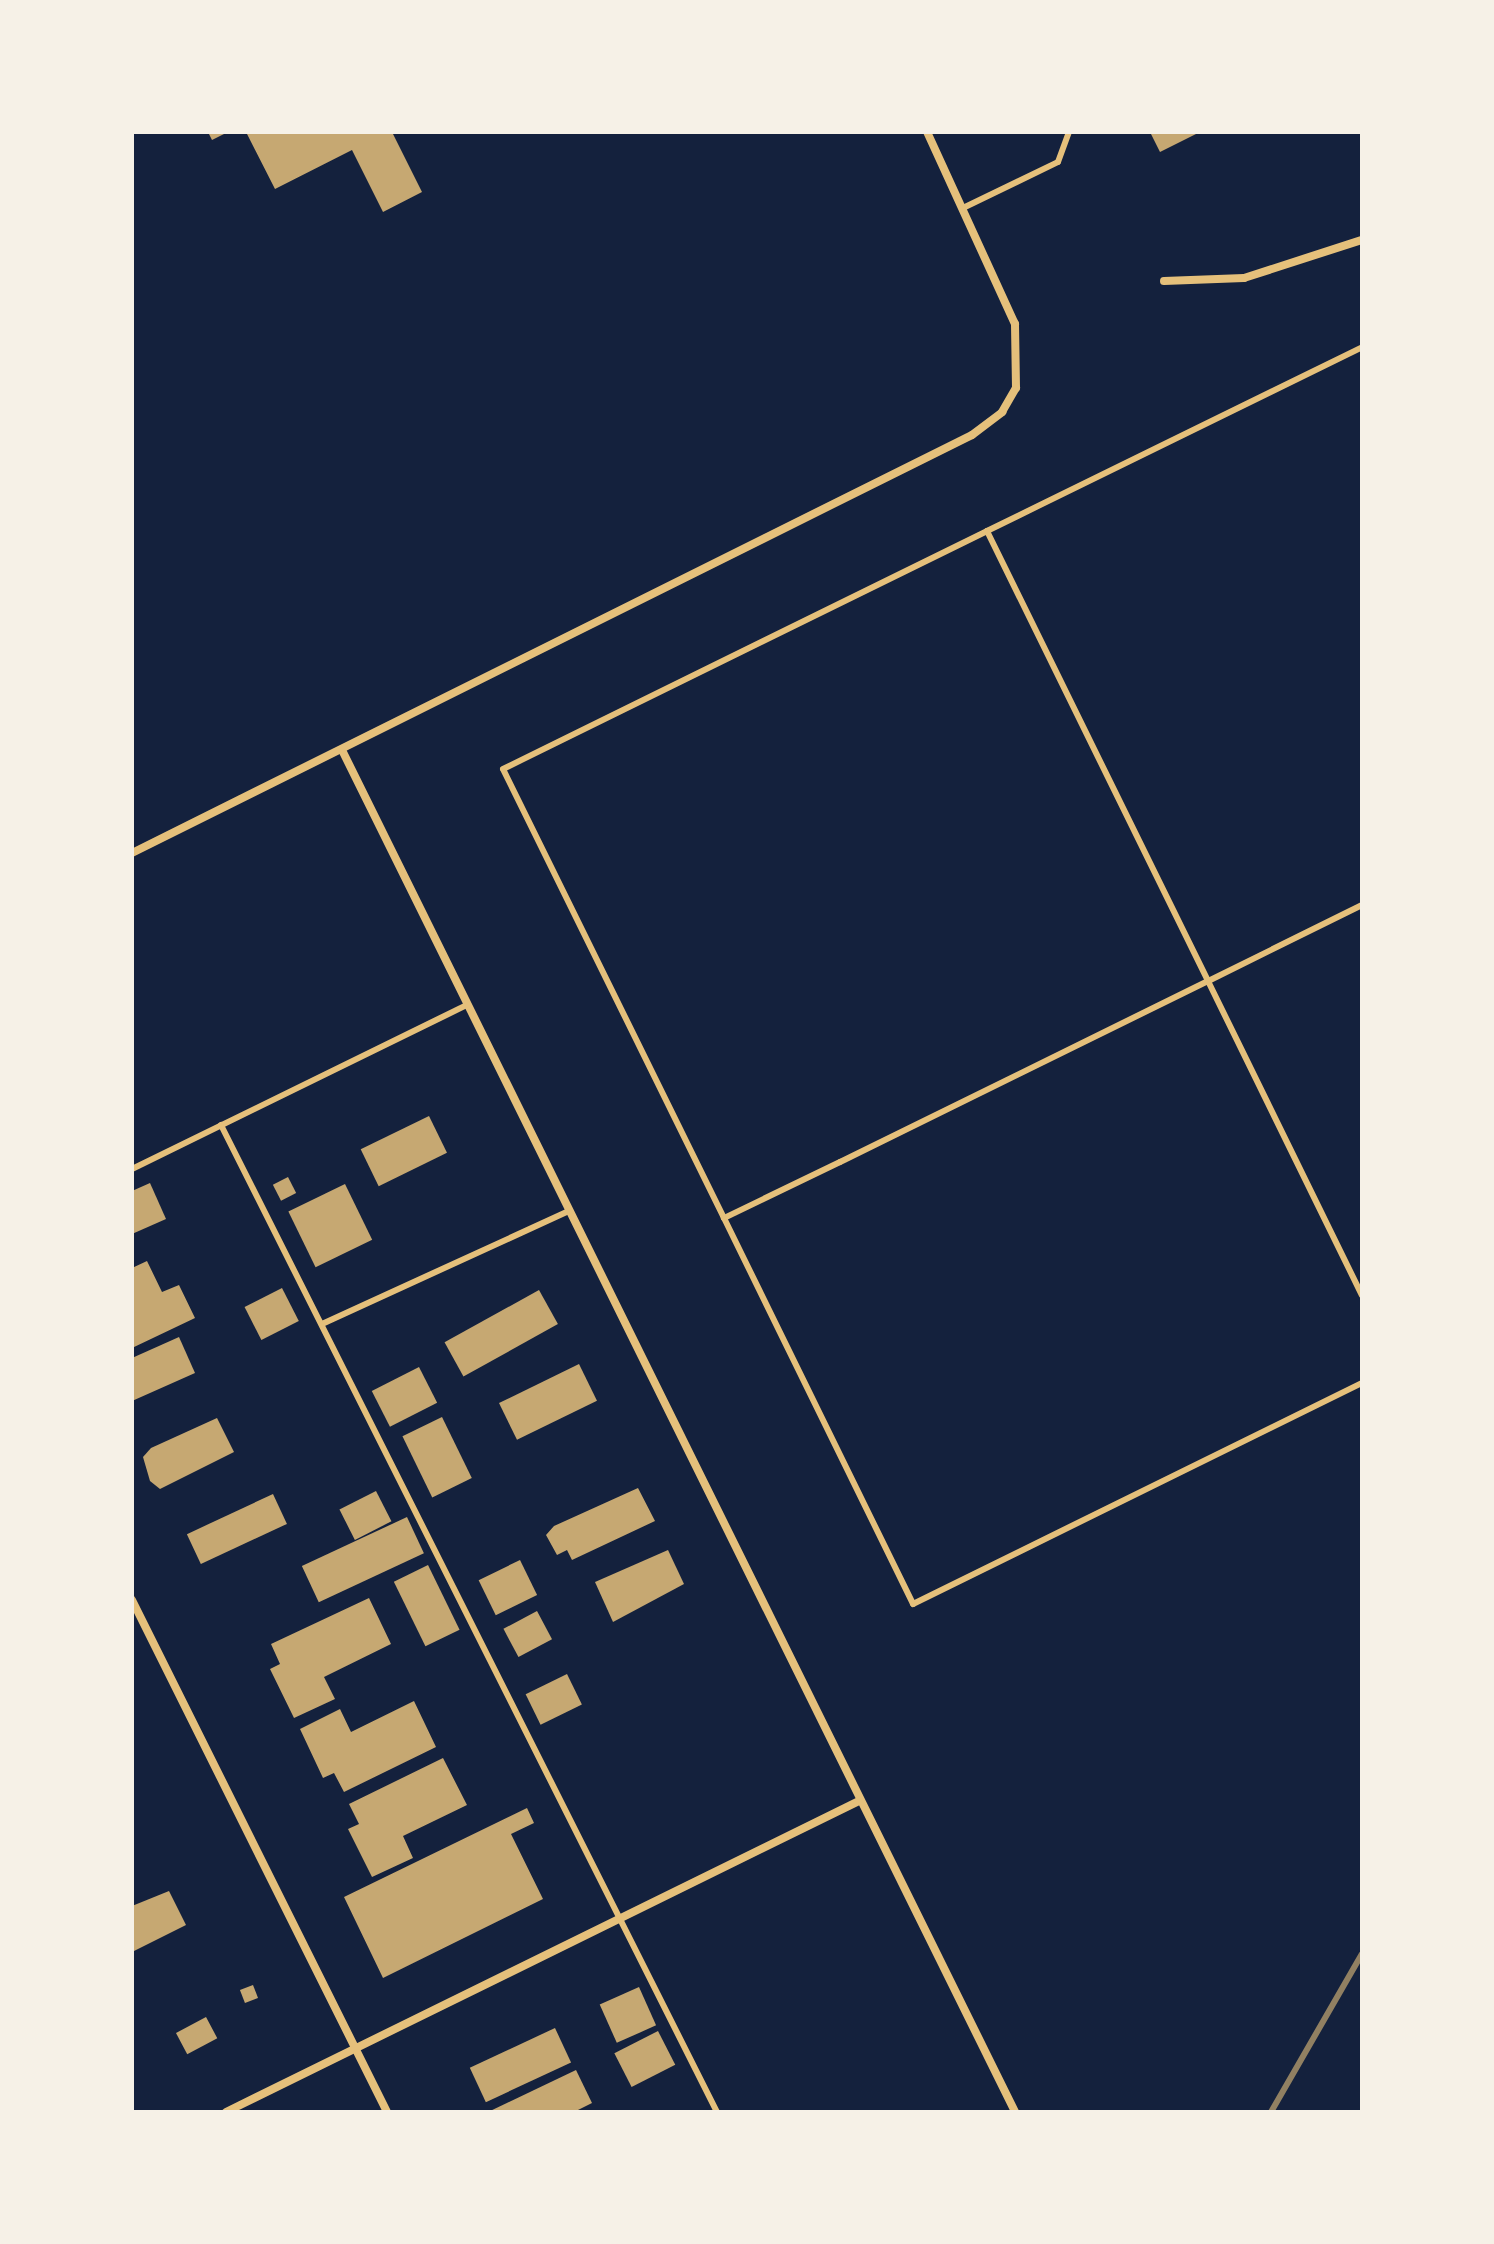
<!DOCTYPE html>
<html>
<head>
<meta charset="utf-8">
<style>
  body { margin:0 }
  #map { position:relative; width:1494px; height:2244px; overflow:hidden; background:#14213d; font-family:Poppins,sans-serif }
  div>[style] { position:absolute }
  .building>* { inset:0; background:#c6a872; transform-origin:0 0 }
  .service>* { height:6px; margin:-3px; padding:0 3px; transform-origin:3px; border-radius:3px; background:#e5c07b }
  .minor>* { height:8px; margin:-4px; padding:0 4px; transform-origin:4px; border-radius:4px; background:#e5c07b }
  .rail>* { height:6px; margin:-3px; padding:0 3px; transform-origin:3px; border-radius:3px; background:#918062 }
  span { translate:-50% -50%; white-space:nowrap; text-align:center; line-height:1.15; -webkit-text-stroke:7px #f6f1e7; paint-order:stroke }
  .frame { position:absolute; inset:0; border:134px solid #f6f1e7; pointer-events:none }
</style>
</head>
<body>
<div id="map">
  <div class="building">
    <div style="clip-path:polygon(208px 132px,228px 132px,212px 140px)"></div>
    <div style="clip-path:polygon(246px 132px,392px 132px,422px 192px,383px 212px,352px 150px,275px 189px)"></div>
    <div style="clip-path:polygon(1150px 132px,1200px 132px,1160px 152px)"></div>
    <div style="left:429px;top:1116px;width:41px;height:76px;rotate:64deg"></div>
    <div style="left:288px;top:1177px;width:18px;height:17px;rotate:63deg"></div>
    <div style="clip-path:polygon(150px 1183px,166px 1219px,132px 1234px,132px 1191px)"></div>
    <div style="left:345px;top:1184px;width:62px;height:63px;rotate:64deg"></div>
    <div style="clip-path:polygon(147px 1261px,162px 1292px,179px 1285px,195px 1318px,132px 1348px,132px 1268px)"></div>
    <div style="left:282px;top:1288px;width:37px;height:42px;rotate:63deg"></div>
    <div style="left:539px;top:1290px;width:39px;height:108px;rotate:61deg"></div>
    <div style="clip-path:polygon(179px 1337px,195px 1373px,132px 1401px,132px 1358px)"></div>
    <div style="left:579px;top:1364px;width:41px;height:89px;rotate:64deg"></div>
    <div style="left:419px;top:1367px;width:40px;height:53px;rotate:63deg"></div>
    <div style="left:442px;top:1417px;width:68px;height:44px;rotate:64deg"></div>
    <div style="clip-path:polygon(217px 1418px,234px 1452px,160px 1489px,150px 1481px,143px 1457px,151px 1448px)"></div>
    <div style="clip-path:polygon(638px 1488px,655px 1521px,572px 1560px,567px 1550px,557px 1555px,546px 1535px,554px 1526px)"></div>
    <div style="left:376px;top:1491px;width:34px;height:41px;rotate:63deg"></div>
    <div style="left:273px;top:1494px;width:33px;height:95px;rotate:65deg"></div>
    <div style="left:407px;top:1517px;width:40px;height:116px;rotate:65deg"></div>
    <div style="clip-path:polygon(668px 1550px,684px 1584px,613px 1622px,595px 1582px)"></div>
    <div style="left:520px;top:1560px;width:39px;height:46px;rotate:64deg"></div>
    <div style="left:428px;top:1565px;width:72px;height:38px;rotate:64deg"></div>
    <div style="clip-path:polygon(369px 1598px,391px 1644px,324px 1677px,335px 1699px,294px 1718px,270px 1669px,280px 1664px,271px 1644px)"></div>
    <div style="left:537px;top:1611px;width:32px;height:38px;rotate:62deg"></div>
    <div style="left:567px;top:1674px;width:34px;height:46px;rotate:64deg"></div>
    <div style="clip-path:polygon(414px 1701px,436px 1747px,344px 1792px,334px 1773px,323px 1778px,300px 1729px,340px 1709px,351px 1732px)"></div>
    <div style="clip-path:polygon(443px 1758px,467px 1805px,403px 1836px,413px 1858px,372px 1877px,348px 1829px,359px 1824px,349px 1804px)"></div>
    <div style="clip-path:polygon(527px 1808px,534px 1823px,511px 1834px,543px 1899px,383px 1978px,344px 1897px)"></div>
    <div style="clip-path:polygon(169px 1891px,186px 1925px,132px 1952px,132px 1906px)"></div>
    <div style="left:253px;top:1985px;width:14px;height:14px;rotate:69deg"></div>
    <div style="left:639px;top:1987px;width:42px;height:43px;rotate:66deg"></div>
    <div style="left:206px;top:2017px;width:24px;height:34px;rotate:62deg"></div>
    <div style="left:555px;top:2028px;width:38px;height:94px;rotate:65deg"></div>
    <div style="left:658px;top:2031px;width:38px;height:49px;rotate:63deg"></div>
    <div style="clip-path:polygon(576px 2070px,592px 2103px,574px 2112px,488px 2112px)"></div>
  </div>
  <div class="service">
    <div style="left:965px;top:207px;width:103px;rotate:-25.8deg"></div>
    <div style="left:1058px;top:162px;width:32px;rotate:-70deg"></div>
    <div style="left:987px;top:531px;width:418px;rotate:-26.1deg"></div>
    <div style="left:1362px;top:905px;width:172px;rotate:153.7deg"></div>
    <div style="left:1208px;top:981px;width:410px;rotate:153.8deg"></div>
    <div style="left:840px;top:1162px;width:129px;rotate:154.2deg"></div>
    <div style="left:724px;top:1218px;width:500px;rotate:-116.21deg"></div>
    <div style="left:503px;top:769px;width:539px;rotate:-26.18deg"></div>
    <div style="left:987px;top:531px;width:501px;rotate:63.84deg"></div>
    <div style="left:1208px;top:981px;width:350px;rotate:63.9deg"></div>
    <div style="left:221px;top:1125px;width:1105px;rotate:63.32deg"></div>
    <div style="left:132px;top:1169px;width:373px;rotate:-26.1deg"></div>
    <div style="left:724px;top:1218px;width:430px;rotate:63.9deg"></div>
    <div style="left:913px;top:1604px;width:500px;rotate:-26.21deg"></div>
    <div style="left:322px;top:1324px;width:272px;rotate:-24.6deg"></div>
  </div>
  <div class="minor">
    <div style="left:1164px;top:281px;width:80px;rotate:-2.1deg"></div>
    <div style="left:1244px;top:278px;width:124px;rotate:-17.9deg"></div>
    <div style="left:342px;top:750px;width:1519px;rotate:63.7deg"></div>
    <div style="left:132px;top:853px;width:938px;rotate:-26.46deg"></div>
    <div style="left:972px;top:435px;width:38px;rotate:-37deg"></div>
    <div style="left:1002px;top:412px;width:28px;rotate:-60deg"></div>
    <div style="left:1016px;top:388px;width:64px;rotate:-90.9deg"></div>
    <div style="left:1015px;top:324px;width:211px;rotate:-114.6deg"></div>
    <div style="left:132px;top:1600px;width:572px;rotate:63.52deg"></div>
    <div style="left:226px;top:2112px;width:705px;rotate:-26.17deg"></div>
  </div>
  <div class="rail">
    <div style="left:1271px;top:2112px;width:182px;rotate:-60.1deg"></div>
  </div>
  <div class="frame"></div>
</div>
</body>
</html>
